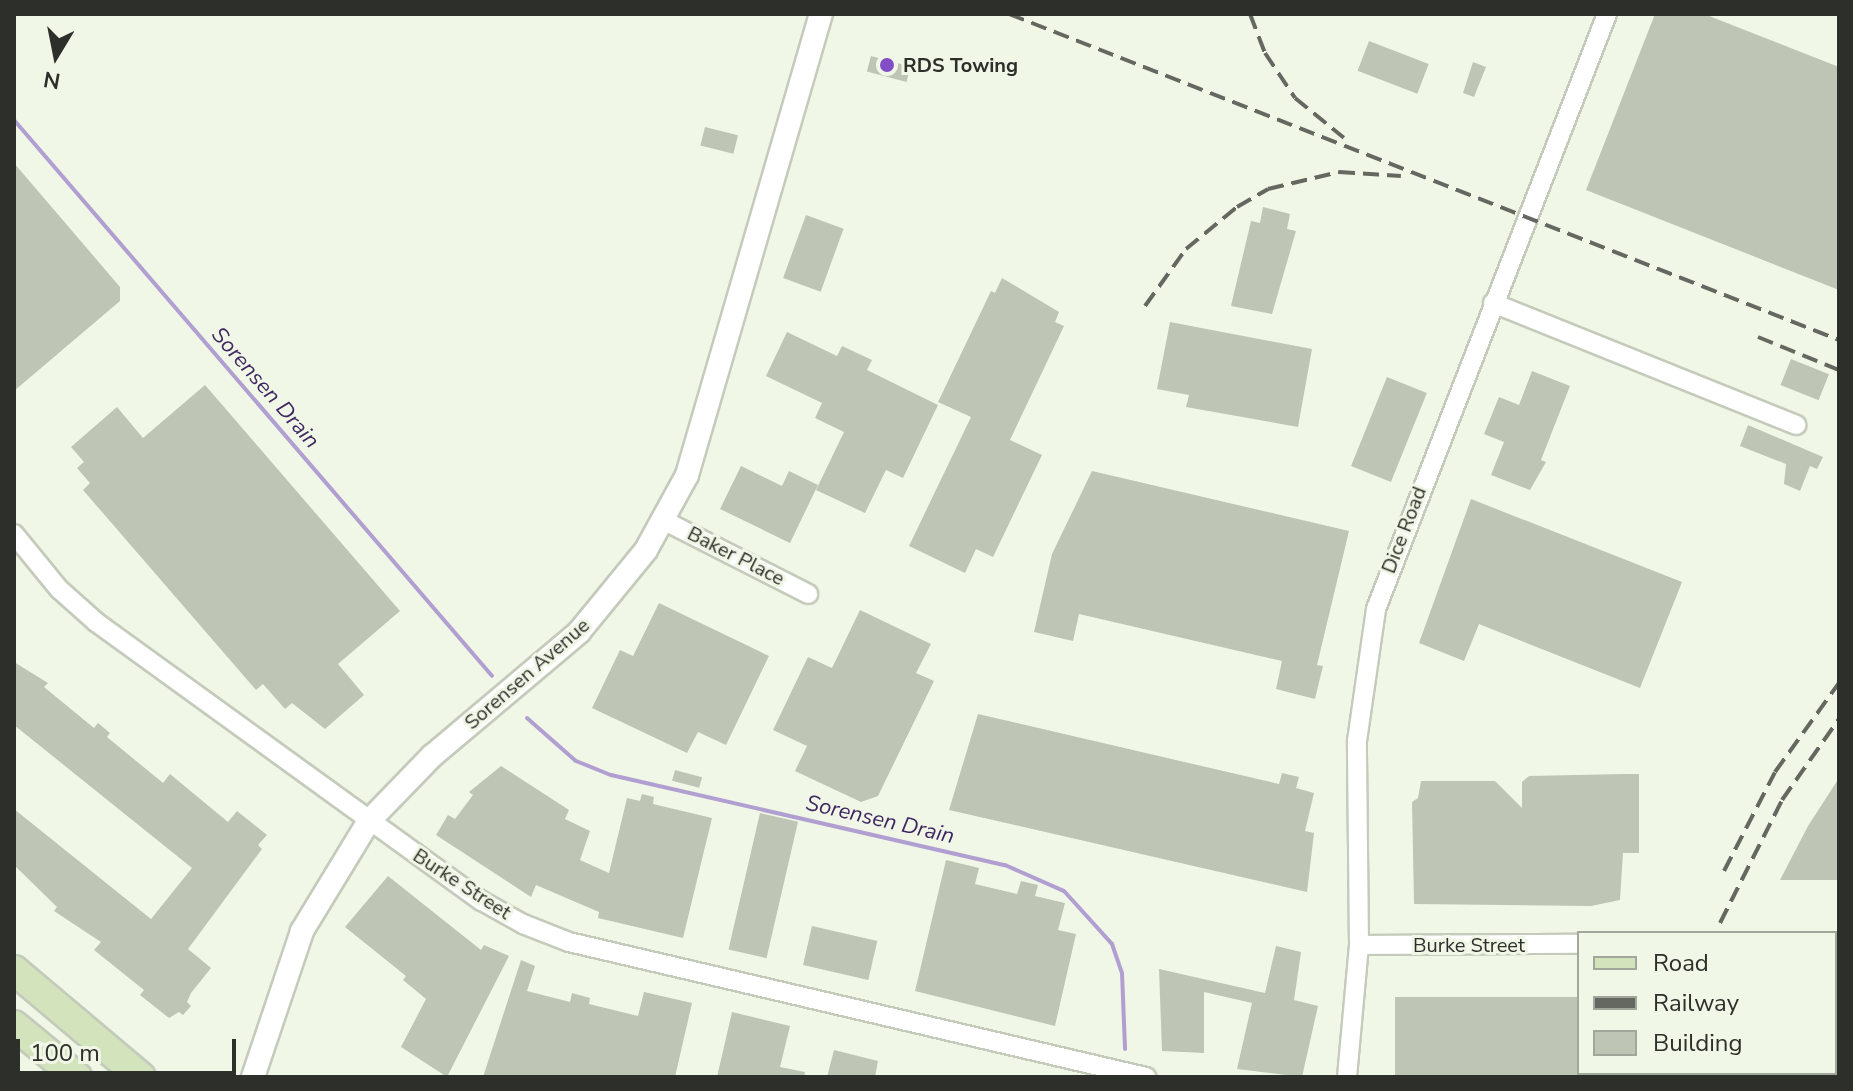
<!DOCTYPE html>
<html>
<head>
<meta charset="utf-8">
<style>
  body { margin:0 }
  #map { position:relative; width:1853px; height:1091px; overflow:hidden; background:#f0f7e7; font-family:"Nunito Sans",sans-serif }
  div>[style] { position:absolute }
  .stream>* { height:4px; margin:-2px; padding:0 2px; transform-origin:2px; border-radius:2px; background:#b09fd0 }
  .building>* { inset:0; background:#bec5b5; transform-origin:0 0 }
  .roads { filter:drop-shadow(2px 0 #c4cbbb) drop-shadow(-2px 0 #c4cbbb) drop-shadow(0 2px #c4cbbb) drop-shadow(0 -2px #c4cbbb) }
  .minor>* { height:18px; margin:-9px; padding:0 9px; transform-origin:9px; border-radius:9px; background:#fff }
  .tertiary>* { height:22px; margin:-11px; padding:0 11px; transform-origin:11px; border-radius:11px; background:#fff }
  .primary>* { height:28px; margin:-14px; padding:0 14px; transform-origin:14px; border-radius:14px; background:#d3e4bd }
  .rail>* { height:4px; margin-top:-2px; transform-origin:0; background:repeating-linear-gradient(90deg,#646860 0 16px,transparent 0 24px) }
  .dots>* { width:22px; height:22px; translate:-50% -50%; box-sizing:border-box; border:4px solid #f0f7e7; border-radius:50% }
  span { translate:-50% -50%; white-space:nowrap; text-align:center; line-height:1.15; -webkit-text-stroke:6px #f0f7e7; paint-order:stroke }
  .poi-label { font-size:20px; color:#2d302a; font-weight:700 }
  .left { translate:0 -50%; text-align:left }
  .street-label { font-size:20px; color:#2d302a }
  .water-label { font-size:22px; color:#3f2661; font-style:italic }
  .frame { position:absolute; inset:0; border:16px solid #2d302a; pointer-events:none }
  .legend { position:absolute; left:1577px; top:931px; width:260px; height:144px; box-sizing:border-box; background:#f0f7e7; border:2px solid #a2a79b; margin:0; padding:10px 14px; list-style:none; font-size:24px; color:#2d302a }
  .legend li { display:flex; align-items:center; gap:16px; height:40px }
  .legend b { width:40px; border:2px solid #a2a79b }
  .north { position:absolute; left:16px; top:16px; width:80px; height:80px; -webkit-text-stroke:6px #f0f7e7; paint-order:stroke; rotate:190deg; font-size:22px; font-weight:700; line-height:32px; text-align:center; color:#2d302a }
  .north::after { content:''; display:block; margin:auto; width:28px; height:36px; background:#2d302a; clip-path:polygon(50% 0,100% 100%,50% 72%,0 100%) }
  .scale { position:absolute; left:16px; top:1039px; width:220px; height:36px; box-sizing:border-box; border:4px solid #2d302a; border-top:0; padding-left:10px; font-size:24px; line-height:28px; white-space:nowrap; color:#2d302a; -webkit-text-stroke:6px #f0f7e7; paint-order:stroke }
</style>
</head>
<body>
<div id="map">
  <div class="stream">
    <div style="left:14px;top:120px;width:733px;rotate:49.31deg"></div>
    <div style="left:527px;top:718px;width:65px;rotate:41.3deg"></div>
    <div style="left:576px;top:761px;width:38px;rotate:22deg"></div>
    <div style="left:611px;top:775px;width:404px;rotate:12.9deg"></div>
    <div style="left:1005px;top:865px;width:64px;rotate:23.8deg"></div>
    <div style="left:1064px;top:891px;width:72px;rotate:47.8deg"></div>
    <div style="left:1112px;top:944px;width:31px;rotate:71deg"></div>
    <div style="left:1122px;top:973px;width:76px;rotate:87.7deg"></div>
  </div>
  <div class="building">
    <div style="clip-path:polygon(1655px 14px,1704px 14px,1839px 67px,1839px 290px,1586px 190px)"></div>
    <div style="left:1369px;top:41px;width:64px;height:32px;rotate:21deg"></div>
    <div style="left:871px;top:56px;width:41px;height:16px;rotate:15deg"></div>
    <div style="clip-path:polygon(1473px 62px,1486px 67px,1474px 97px,1463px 93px)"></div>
    <div style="left:705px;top:127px;width:34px;height:19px;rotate:14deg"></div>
    <div style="clip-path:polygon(14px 163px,120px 287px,120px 301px,14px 391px)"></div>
    <div style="clip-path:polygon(1263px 207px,1290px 214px,1287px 229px,1296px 231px,1272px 314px,1231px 306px,1251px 221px,1260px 223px)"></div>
    <div style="left:806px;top:215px;width:40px;height:67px;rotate:20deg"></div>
    <div style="clip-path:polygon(1002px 278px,1059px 312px,1055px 322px,1064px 326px,1010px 440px,1042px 455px,993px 557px,976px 549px,965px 573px,909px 546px,971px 417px,938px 402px,991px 291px,995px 293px)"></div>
    <div style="clip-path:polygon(1170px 322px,1312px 349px,1298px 427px,1186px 407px,1189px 395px,1157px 389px)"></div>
    <div style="clip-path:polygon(787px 332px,837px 356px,842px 346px,872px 360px,867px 370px,938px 405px,903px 478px,886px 470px,865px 513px,816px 490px,844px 432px,815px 418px,822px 403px,766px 376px)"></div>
    <div style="left:1791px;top:359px;width:41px;height:28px;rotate:22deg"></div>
    <div style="clip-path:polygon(1532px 371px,1570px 386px,1541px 460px,1546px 462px,1530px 490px,1491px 475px,1504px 442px,1484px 434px,1499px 397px,1519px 405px)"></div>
    <div style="left:1387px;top:377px;width:43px;height:96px;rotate:22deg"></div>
    <div style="clip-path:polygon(205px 385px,400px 611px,338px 664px,364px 695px,325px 729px,292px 703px,285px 709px,263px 684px,256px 690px,83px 490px,90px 483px,77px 468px,84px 462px,71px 447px,117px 407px,143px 438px)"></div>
    <div style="clip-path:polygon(1748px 425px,1823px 457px,1817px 469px,1810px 466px,1800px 491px,1784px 484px,1786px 464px,1740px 446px)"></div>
    <div style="clip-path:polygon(741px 466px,782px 486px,789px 471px,818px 485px,790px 543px,720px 509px)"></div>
    <div style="clip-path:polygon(1092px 471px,1349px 531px,1317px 665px,1323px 666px,1315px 699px,1276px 689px,1282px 661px,1079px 614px,1073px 641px,1034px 632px,1052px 554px)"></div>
    <div style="clip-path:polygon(1471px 499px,1682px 582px,1640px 688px,1479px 624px,1464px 661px,1419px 643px)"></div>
    <div style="clip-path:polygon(659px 603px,769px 656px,726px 745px,698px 732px,687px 753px,592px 708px,620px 650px,633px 656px)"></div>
    <div style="clip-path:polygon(860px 610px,931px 644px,916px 673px,934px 681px,878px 796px,861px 802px,795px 771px,807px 746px,773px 730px,808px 657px,832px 668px)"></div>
    <div style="clip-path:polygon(14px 662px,48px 683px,44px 687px,94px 728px,98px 723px,110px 733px,107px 737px,163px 783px,170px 774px,228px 822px,237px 811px,267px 835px,258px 845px,262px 849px,188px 949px,211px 968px,191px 993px,187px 1002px,191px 1006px,183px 1015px,179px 1012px,169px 1018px,140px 995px,144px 990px,94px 950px,101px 942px,54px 911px,57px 907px,14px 865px,14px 809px,151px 919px,192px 868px,14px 725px)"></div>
    <div style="clip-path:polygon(978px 714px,1279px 784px,1282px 773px,1299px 777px,1296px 788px,1314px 793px,1305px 831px,1314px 833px,1307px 892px,949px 810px)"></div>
    <div style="clip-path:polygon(501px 766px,569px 810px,565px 819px,590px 831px,580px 860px,609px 873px,627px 798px,640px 801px,642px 794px,654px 797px,653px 804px,712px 818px,683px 938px,598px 918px,599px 912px,536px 885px,531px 897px,436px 835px,448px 815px,455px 819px,473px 795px,469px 792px)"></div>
    <div style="left:675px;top:770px;width:28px;height:11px;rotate:15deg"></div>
    <div style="clip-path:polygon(1624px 774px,1639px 774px,1639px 853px,1623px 853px,1620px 900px,1591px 906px,1414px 904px,1412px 802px,1418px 798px,1421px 781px,1495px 781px,1522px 808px,1522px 782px,1529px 776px)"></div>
    <div style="clip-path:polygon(1839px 778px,1839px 880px,1780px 880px,1808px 826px)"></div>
    <div style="left:760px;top:813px;width:39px;height:140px;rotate:13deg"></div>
    <div style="clip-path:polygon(946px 860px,979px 868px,975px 884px,1017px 894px,1021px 881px,1038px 885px,1035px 896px,1065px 903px,1058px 930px,1076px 934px,1055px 1026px,915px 991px)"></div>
    <div style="clip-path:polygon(388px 876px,481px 950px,484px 945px,509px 956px,447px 1077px,401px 1047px,426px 999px,403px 980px,406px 976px,345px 927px)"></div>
    <div style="left:812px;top:926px;width:67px;height:40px;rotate:13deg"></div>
    <div style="clip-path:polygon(1276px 946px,1301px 952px,1294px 1000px,1318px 1006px,1302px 1077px,1237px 1069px,1252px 1003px,1204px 992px,1204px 1053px,1162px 1051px,1159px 969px,1265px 993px)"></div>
    <div style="clip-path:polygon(521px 960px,535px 966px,527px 991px,570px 1002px,572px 993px,590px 998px,589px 1004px,638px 1016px,644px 992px,692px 1003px,675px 1077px,483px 1077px)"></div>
    <div style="left:1579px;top:997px;width:80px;height:184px;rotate:90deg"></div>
    <div style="clip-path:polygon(732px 1012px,790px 1026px,780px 1067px,805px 1072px,804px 1077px,717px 1077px)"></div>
    <div style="clip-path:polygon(834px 1050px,878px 1061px,875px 1077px,827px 1077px)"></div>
  </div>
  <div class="roads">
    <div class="minor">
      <div style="left:1493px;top:303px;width:327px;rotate:21.9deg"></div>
      <div style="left:663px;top:520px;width:163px;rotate:27deg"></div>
      <div style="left:14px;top:534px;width:71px;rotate:50.7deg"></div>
      <div style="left:59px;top:589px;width:50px;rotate:41.7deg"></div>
      <div style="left:96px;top:622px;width:476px;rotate:35.9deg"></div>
      <div style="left:482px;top:901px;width:47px;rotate:29.3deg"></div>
      <div style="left:523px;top:924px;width:49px;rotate:21.4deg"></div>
      <div style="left:569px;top:942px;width:593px;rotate:13.17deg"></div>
      <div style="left:1359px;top:945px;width:220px;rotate:-0.3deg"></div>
      <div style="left:1835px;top:947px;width:4px"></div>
      <div style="left:1835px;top:1051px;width:4px;rotate:14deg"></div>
      <div style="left:1347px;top:1077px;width:133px;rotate:-84.8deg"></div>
      <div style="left:1359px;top:945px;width:204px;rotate:-90.6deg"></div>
      <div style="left:1357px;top:741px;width:133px;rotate:-81.8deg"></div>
      <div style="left:1376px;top:609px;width:638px;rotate:-68.78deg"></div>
      <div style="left:1776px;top:1077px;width:4px;rotate:-63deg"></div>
    </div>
    <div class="tertiary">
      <div style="left:253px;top:1077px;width:154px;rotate:-71.4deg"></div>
      <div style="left:302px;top:931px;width:129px;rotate:-58.7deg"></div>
      <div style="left:369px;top:821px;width:91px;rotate:-45.9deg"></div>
      <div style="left:432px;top:756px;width:192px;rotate:-40.1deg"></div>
      <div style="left:579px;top:632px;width:106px;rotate:-50.7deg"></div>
      <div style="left:646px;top:550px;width:85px;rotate:-61.3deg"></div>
      <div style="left:687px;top:475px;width:480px;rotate:-73.8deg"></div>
    </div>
    <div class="primary">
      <div style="left:14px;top:970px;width:166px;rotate:40.1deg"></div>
      <div style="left:14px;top:1025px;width:82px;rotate:39.5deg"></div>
    </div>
  </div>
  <div class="rail">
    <div style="left:1009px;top:14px;width:892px;rotate:21.44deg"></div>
    <div style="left:1250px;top:14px;width:42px;rotate:69deg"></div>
    <div style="left:1265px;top:53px;width:54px;rotate:56.3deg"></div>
    <div style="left:1295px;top:98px;width:63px;rotate:39.2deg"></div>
    <div style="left:1145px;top:306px;width:70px;rotate:-54.3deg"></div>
    <div style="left:1186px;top:249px;width:66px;rotate:-39.5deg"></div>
    <div style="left:1237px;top:207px;width:36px;rotate:-30deg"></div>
    <div style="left:1268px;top:189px;width:73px;rotate:-13.5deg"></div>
    <div style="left:1339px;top:172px;width:62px;rotate:3.7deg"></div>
    <div style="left:1758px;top:337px;width:87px;rotate:22.2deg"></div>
    <div style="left:1724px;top:871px;width:111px;rotate:-62.7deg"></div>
    <div style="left:1775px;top:772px;width:110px;rotate:-54.3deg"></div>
    <div style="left:1720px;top:923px;width:138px;rotate:-63.2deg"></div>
    <div style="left:1782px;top:800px;width:99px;rotate:-54.9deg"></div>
  </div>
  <div class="dots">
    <div style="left:887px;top:65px;background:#824ec6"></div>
  </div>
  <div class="poi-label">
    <span class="left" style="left:903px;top:65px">RDS Towing</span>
  </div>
  <div class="street-label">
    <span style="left:1404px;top:530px;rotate:-69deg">Dice Road</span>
    <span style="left:736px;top:556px;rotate:27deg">Baker Place</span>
    <span style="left:527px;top:674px;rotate:-41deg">Sorensen Avenue</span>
    <span style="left:462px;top:884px;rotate:33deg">Burke Street</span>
    <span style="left:1469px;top:945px">Burke Street</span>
  </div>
  <div class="water-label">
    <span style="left:265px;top:388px;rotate:49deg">Sorensen Drain</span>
    <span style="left:880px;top:820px;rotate:13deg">Sorensen Drain</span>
  </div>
  <div class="frame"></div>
  <ul class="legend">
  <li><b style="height:10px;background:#d3e4bd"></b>Road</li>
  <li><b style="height:10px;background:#646860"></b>Railway</li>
  <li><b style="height:22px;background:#bec5b5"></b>Building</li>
  </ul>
  <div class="north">N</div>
  <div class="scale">100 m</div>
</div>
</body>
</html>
